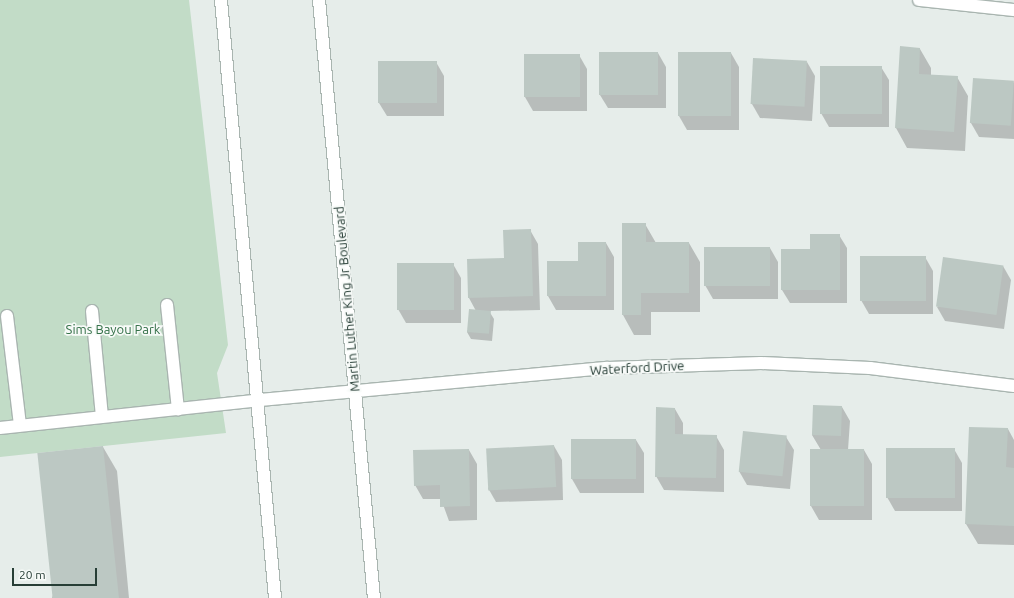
<!DOCTYPE html>
<html>
<head>
<meta charset="utf-8">
<style>
  body { margin:0 }
  #map { position:relative; width:1014px; height:598px; overflow:hidden; background:#e6edea; font-family:Ubuntu,sans-serif }
  div>[style] { position:absolute }
  .green>* { inset:0; background:#c2dcc7 }
  .shadow>* { inset:0; background:#0003 }
  .building>* { inset:0; background:#bcc8c3; transform-origin:0 0 }
  .roads { filter:drop-shadow(1px 0 #a9b5b0) drop-shadow(-1px 0 #a9b5b0) drop-shadow(0 1px #a9b5b0) drop-shadow(0 -1px #a9b5b0) }
  .service>* { height:12px; margin:-6px; padding:0 6px; transform-origin:6px; border-radius:6px; background:#fff }
  .minor>* { height:12px; margin:-6px; padding:0 6px; transform-origin:6px; border-radius:6px; background:#fff }
  .secondary>* { height:12px; margin:-6px; padding:0 6px; transform-origin:6px; border-radius:6px; background:#fff }
  span { translate:-50% -50%; white-space:nowrap; text-align:center; line-height:1.15; -webkit-text-stroke:3.5px #f7faf8; paint-order:stroke }
  .street-label { font-size:13px; color:#273e36 }
  .park-label { font-size:13px; color:#357149 }
  .scale { position:absolute; left:12px; top:568px; width:85px; height:18px; box-sizing:border-box; border:2px solid #273e36; border-top:0; padding-left:5px; font-size:12px; line-height:14px; white-space:nowrap; color:#273e36; -webkit-text-stroke:3px #f7faf8; paint-order:stroke }
</style>
</head>
<body>
<div id="map">
  <div class="green">
    <div style="clip-path:polygon(0 0,189px 0,228px 345px,217px 373px,226px 433px,0 457px)"></div>
  </div>
  <div class="shadow">
    <div style="clip-path:polygon(901px 47px,920px 49px,931px 68px,931px 75px,957px 77px,968px 96px,965px 151px,907px 148px,896px 128px)"></div>
    <div style="clip-path:polygon(658px 53px,666px 67px,666px 108px,608px 108px,600px 95px)"></div>
    <div style="clip-path:polygon(731px 53px,739px 67px,739px 130px,687px 130px,679px 116px)"></div>
    <div style="clip-path:polygon(579px 55px,587px 69px,587px 111px,533px 111px,525px 97px)"></div>
    <div style="clip-path:polygon(436px 62px,444px 76px,444px 116px,387px 116px,379px 103px)"></div>
    <div style="clip-path:polygon(807px 62px,815px 76px,812px 121px,760px 118px,752px 104px)"></div>
    <div style="clip-path:polygon(881px 67px,889px 80px,889px 127px,829px 127px,821px 113px)"></div>
    <div style="clip-path:polygon(1014px 82px,1014px 139px,979px 137px,971px 123px)"></div>
    <div style="clip-path:polygon(623px 224px,645px 224px,656px 243px,689px 243px,700px 262px,700px 312px,651px 312px,651px 335px,634px 335px,623px 315px)"></div>
    <div style="clip-path:polygon(530px 230px,538px 244px,540px 310px,489px 311px,494px 319px,492px 341px,471px 339px,467px 332px,476px 311px,469px 298px)"></div>
    <div style="clip-path:polygon(839px 235px,847px 248px,847px 303px,790px 303px,782px 290px)"></div>
    <div style="clip-path:polygon(606px 243px,614px 257px,614px 310px,556px 310px,548px 296px,548px 262px,579px 262px)"></div>
    <div style="clip-path:polygon(770px 248px,778px 262px,778px 299px,713px 299px,705px 285px)"></div>
    <div style="clip-path:polygon(925px 257px,933px 271px,933px 314px,869px 314px,861px 300px)"></div>
    <div style="clip-path:polygon(453px 264px,461px 278px,461px 323px,406px 323px,398px 309px)"></div>
    <div style="clip-path:polygon(1003px 266px,1011px 280px,1004px 329px,945px 321px,937px 307px)"></div>
    <div style="clip-path:polygon(842px 407px,850px 421px,848px 450px,864px 450px,872px 464px,872px 520px,819px 520px,811px 506px,811px 450px,821px 450px,812px 435px)"></div>
    <div style="clip-path:polygon(675px 409px,683px 423px,683px 435px,716px 436px,724px 450px,724px 492px,664px 490px,656px 476px)"></div>
    <div style="clip-path:polygon(970px 428px,1008px 429px,1014px 440px,1014px 545px,978px 544px,966px 524px)"></div>
    <div style="clip-path:polygon(786px 437px,794px 450px,790px 489px,747px 485px,739px 471px)"></div>
    <div style="clip-path:polygon(636px 440px,644px 453px,644px 493px,580px 493px,572px 479px)"></div>
    <div style="clip-path:polygon(554px 446px,562px 460px,563px 500px,496px 502px,488px 488px)"></div>
    <div style="clip-path:polygon(103px 447px,117px 471px,129px 598px,52px 598px)"></div>
    <div style="clip-path:polygon(954px 449px,962px 463px,962px 511px,895px 511px,887px 497px)"></div>
    <div style="clip-path:polygon(469px 450px,477px 464px,477px 520px,449px 521px,441px 499px,423px 499px,415px 485px)"></div>
  </div>
  <div class="building">
    <div style="clip-path:polygon(900px 46px,920px 48px,919px 74px,958px 76px,954px 132px,895px 128px)"></div>
    <div style="left:599px;top:52px;width:59px;height:43px"></div>
    <div style="left:678px;top:52px;width:53px;height:64px"></div>
    <div style="left:524px;top:54px;width:56px;height:43px"></div>
    <div style="left:753px;top:58px;width:54px;height:46px;rotate:3deg"></div>
    <div style="left:378px;top:61px;width:59px;height:42px"></div>
    <div style="left:820px;top:66px;width:62px;height:48px"></div>
    <div style="left:973px;top:78px;width:41px;height:45px;rotate:4deg"></div>
    <div style="clip-path:polygon(622px 223px,646px 223px,646px 242px,689px 242px,689px 293px,641px 293px,641px 315px,622px 315px)"></div>
    <div style="clip-path:polygon(531px 229px,533px 296px,468px 298px,467px 259px,504px 258px,503px 230px)"></div>
    <div style="clip-path:polygon(810px 234px,840px 234px,840px 290px,781px 290px,781px 249px,810px 249px)"></div>
    <div style="clip-path:polygon(578px 242px,606px 242px,606px 296px,547px 296px,547px 261px,578px 261px)"></div>
    <div style="left:704px;top:247px;width:66px;height:39px"></div>
    <div style="left:860px;top:256px;width:66px;height:45px"></div>
    <div style="left:943px;top:257px;width:61px;height:50px;rotate:8deg"></div>
    <div style="left:397px;top:263px;width:57px;height:47px"></div>
    <div style="left:469px;top:309px;width:22px;height:23px;rotate:5deg"></div>
    <div style="left:813px;top:405px;width:29px;height:30px;rotate:2deg"></div>
    <div style="clip-path:polygon(656px 407px,675px 408px,675px 434px,717px 435px,716px 478px,655px 477px)"></div>
    <div style="clip-path:polygon(969px 427px,1008px 428px,1006px 467px,1014px 468px,1014px 526px,965px 524px)"></div>
    <div style="left:743px;top:431px;width:44px;height:41px;rotate:6deg"></div>
    <div style="left:571px;top:439px;width:65px;height:40px"></div>
    <div style="left:554px;top:445px;width:42px;height:68px;rotate:87deg"></div>
    <div style="left:103px;top:446px;width:153px;height:66px;rotate:84deg"></div>
    <div style="left:886px;top:448px;width:69px;height:50px"></div>
    <div style="clip-path:polygon(469px 449px,470px 506px,440px 507px,440px 485px,414px 486px,413px 450px)"></div>
    <div style="left:810px;top:449px;width:54px;height:57px"></div>
  </div>
  <div class="roads">
    <div class="service">
      <div style="left:167px;top:305px;width:105px;rotate:84deg"></div>
      <div style="left:92px;top:311px;width:106px;rotate:84.6deg"></div>
      <div style="left:7px;top:316px;width:110px;rotate:83.2deg"></div>
      <div style="left:0;top:428px;width:262px;rotate:-6.1deg"></div>
    </div>
    <div class="minor">
      <div style="left:919px;top:0;width:96px;rotate:6deg"></div>
      <div style="left:260px;top:400px;width:349px;rotate:-5.3deg"></div>
      <div style="left:608px;top:368px;width:153px;rotate:-1.9deg"></div>
      <div style="left:761px;top:363px;width:109px;rotate:2.6deg"></div>
      <div style="left:870px;top:368px;width:145px;rotate:7.1deg"></div>
    </div>
    <div class="secondary">
      <div style="left:221px;top:0;width:600px;rotate:84.84deg"></div>
      <div style="left:319px;top:0;width:601px;rotate:84.75deg"></div>
    </div>
  </div>
  <div class="street-label">
    <span style="left:347px;top:299px;rotate:-95deg">Martin Luther King Jr Boulevard</span>
    <span style="left:637px;top:368px;rotate:-3deg">Waterford Drive</span>
  </div>
  <div class="park-label">
    <span style="left:113px;top:329px">Sims Bayou Park</span>
  </div>
  <div class="scale">20 m</div>
</div>
</body>
</html>
